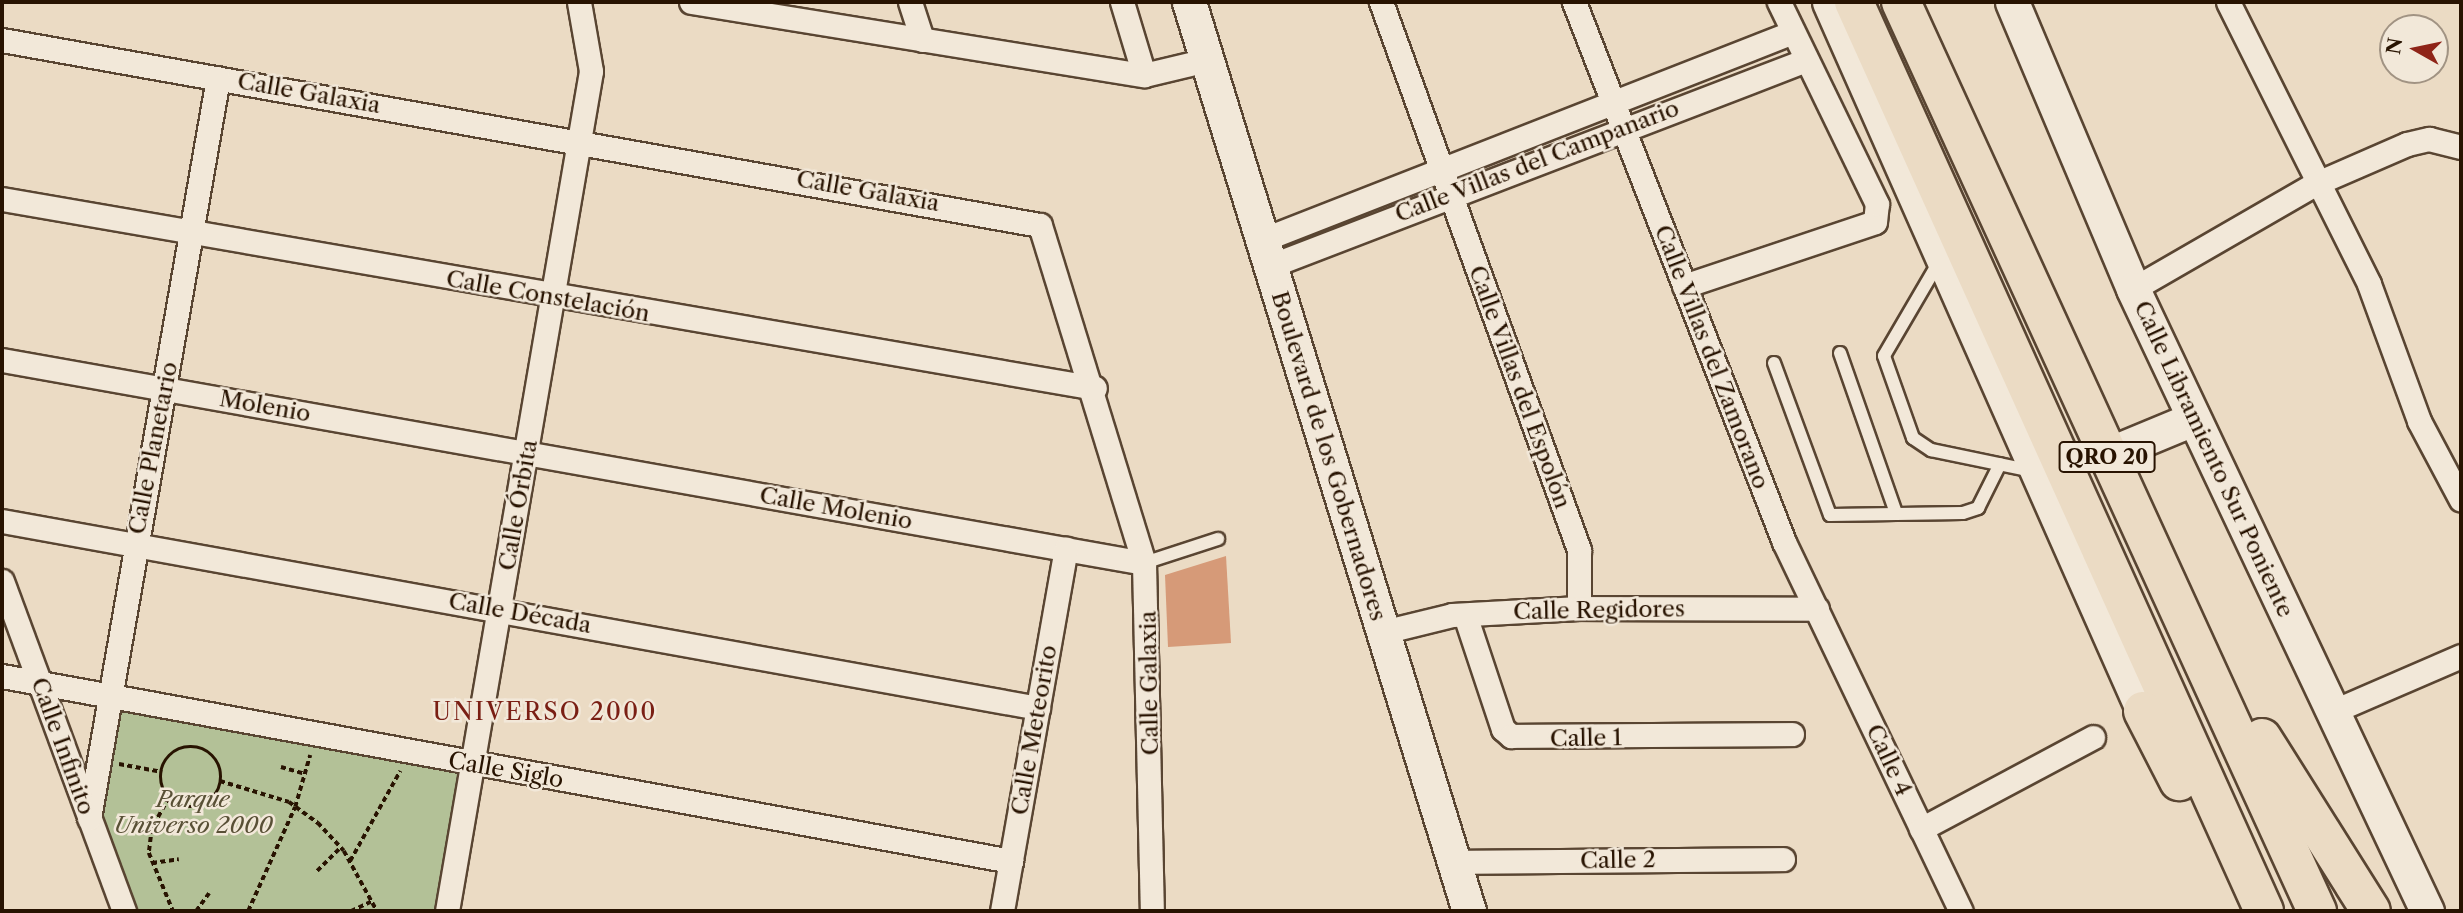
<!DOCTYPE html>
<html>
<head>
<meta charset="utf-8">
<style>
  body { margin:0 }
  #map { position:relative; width:2463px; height:913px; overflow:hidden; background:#ebdbc4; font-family:"Libre Caslon Text",serif }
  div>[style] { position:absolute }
  .green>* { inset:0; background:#b3c197 }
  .building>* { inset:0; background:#d69a78 }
  .path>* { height:3.5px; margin-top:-1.75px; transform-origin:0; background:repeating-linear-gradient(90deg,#281301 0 5px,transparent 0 8.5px) }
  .path>.ring { margin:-1.75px; padding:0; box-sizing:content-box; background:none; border:3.5px solid #281301; border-radius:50% }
  .roads { filter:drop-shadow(2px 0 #594532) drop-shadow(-2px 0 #594532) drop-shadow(0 2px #594532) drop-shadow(0 -2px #594532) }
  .lane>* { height:12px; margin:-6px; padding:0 6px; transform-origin:6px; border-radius:6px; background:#f2e8d9 }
  .street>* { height:23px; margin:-11.5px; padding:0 11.5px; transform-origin:11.5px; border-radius:11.5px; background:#f2e8d9 }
  .secondary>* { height:33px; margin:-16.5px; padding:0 16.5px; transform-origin:16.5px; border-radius:16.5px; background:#f2e8d9 }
  .highway>* { height:38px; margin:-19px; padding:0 19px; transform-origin:19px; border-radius:19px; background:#ebdbc4 }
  span { translate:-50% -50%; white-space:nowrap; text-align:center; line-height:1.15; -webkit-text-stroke:5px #f2e8d9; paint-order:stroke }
  .shield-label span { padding:2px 5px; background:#f2e8d9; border:2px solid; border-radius:5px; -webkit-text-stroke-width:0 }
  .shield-label { font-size:21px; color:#281301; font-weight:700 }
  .street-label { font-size:23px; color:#281301 }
  .park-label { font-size:23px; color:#595036; font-style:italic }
  .neighbourhood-label { font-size:24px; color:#7a1f14; letter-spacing:2px }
  .frame { position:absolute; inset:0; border:4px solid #281301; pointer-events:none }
  .north { position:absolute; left:2379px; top:14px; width:70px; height:70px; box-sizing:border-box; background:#f2e8d9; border:2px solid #a19383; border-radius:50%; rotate:279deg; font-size:19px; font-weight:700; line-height:28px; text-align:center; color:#281301 }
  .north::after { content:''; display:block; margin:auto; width:24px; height:32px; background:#8f2418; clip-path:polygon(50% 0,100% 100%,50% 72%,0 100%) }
</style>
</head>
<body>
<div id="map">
  <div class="green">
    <div style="clip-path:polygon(108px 696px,473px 764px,447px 911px,124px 911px,89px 818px)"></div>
  </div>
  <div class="building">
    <div style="clip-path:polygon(1226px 556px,1231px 643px,1168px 647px,1165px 575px)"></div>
  </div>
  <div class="path">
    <div class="ring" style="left:161px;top:747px;width:56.5px;height:56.5px"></div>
    <div style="left:119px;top:764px;width:44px;rotate:10.5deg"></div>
    <div style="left:281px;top:767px;width:25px;rotate:16deg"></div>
    <div style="left:220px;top:781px;width:72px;rotate:16.9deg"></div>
    <div style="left:289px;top:802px;width:36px;rotate:36deg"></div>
    <div style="left:318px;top:823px;width:38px;rotate:47deg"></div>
    <div style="left:344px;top:851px;width:68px;rotate:61.2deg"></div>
    <div style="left:169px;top:798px;width:35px;rotate:119deg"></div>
    <div style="left:152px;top:829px;width:24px;rotate:97deg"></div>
    <div style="left:149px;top:853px;width:63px;rotate:67.5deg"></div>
    <div style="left:350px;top:861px;width:103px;rotate:-60.9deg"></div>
    <div style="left:152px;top:863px;width:27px;rotate:-8deg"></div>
    <div style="left:317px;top:871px;width:33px;rotate:-45deg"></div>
    <div style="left:196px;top:911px;width:22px;rotate:-54deg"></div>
    <div style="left:248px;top:911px;width:114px;rotate:-65.7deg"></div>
    <div style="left:295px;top:807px;width:54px;rotate:-73.9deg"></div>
    <div style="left:351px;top:911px;width:23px;rotate:-25deg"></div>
  </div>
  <div class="roads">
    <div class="lane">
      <div style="left:1940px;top:260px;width:111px;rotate:120.3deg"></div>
      <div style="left:1884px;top:356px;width:87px;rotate:70.5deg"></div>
      <div style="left:1913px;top:438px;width:22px;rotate:34deg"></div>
      <div style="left:1931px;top:450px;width:103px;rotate:11.7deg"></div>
      <div style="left:1840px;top:353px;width:170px;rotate:70.7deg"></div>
      <div style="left:1774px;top:363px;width:162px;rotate:69.8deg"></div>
      <div style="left:1830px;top:515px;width:133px;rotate:-0.9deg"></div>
      <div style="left:1963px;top:513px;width:16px;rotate:-18deg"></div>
      <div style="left:1978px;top:508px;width:49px;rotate:-63.4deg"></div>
      <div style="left:1144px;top:563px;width:78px;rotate:-18deg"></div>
    </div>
    <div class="street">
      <div style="left:691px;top:2px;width:459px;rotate:9.2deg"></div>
      <div style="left:1144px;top:75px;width:65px;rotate:-13.4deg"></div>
      <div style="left:910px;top:2px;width:40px;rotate:72deg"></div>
      <div style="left:1122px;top:2px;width:76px;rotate:73.2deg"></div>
      <div style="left:1381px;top:2px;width:583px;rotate:70.13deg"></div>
      <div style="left:1579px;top:550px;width:58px;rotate:90deg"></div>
      <div style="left:1574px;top:2px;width:579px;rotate:68.75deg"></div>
      <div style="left:1784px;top:542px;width:409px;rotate:64.4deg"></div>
      <div style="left:2228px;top:2px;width:315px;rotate:63.4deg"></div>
      <div style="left:2369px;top:284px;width:146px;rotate:69.9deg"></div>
      <div style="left:2419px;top:421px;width:89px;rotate:62deg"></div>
      <div style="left:2px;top:40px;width:1054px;rotate:10.11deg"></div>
      <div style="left:1040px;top:225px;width:354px;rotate:72.9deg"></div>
      <div style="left:1144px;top:563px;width:348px;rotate:88.7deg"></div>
      <div style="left:2px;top:199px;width:1109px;rotate:9.81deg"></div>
      <div style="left:1262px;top:240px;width:570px;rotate:-21.39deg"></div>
      <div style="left:1270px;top:266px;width:574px;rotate:-21.02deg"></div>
      <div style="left:1684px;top:286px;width:201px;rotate:-18.5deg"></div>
      <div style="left:1875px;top:222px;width:18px;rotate:-84deg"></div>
      <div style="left:1877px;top:204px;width:225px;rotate:-115.9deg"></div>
      <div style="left:2133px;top:289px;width:210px;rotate:-30deg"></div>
      <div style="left:2315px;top:184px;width:100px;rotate:-23.5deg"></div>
      <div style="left:2407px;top:144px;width:23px;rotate:-13deg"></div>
      <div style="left:2429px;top:139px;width:33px;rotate:14deg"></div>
      <div style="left:2px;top:360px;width:1160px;rotate:10.08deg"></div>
      <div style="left:2px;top:521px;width:1053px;rotate:10.23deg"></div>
      <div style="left:2px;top:581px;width:352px;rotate:69.7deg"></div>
      <div style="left:1465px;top:615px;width:120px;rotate:71.6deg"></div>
      <div style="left:1503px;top:729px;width:11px;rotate:41deg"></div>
      <div style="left:1511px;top:736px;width:281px;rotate:-0.4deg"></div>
      <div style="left:1383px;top:632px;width:71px;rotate:-13.8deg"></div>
      <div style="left:1452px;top:615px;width:127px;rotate:-3.2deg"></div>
      <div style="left:1579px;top:608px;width:238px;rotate:0.2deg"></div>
      <div style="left:2px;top:676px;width:1026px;rotate:10.39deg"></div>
      <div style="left:2334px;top:711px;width:138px;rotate:-23.4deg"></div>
      <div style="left:89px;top:818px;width:751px;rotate:-80.11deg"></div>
      <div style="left:1921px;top:829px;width:195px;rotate:-28.1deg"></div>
      <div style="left:1454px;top:862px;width:329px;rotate:-0.5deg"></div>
      <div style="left:447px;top:911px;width:852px;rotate:-80.27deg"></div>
      <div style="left:591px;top:71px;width:70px;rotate:-99.9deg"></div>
      <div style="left:1002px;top:911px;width:368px;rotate:-80deg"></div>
    </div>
    <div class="secondary">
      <div style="left:1189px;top:2px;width:951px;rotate:72.88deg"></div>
      <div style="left:1829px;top:2px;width:775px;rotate:66.11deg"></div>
      <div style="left:2012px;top:2px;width:311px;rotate:67.1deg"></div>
      <div style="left:2133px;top:289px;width:688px;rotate:64.7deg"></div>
      <div style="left:2106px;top:455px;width:94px;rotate:-22.5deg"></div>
    </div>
    <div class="highway">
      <div style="left:1854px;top:2px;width:997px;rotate:65.72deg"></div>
      <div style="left:1901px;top:2px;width:1000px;rotate:65.41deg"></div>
      <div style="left:2143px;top:711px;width:79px;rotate:62.8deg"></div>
      <div style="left:2262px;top:738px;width:204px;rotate:57.8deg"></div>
    </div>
  </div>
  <div class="shield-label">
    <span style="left:2107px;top:457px">QRO 20</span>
  </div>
  <div class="street-label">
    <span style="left:309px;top:93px;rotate:10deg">Calle Galaxia</span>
    <span style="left:1537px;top:161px;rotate:-21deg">Calle Villas del Campanario</span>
    <span style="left:868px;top:191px;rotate:10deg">Calle Galaxia</span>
    <span style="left:548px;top:296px;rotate:10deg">Calle Constelación</span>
    <span style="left:1712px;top:357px;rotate:69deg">Calle Villas del Zamorano</span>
    <span style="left:1520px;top:387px;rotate:70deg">Calle Villas del Espolón</span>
    <span style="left:265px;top:406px;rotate:10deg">Molenio</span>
    <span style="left:153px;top:448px;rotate:-79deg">Calle Planetario</span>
    <span style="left:1329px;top:456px;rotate:73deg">Boulevard de los Gobernadores</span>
    <span style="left:2214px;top:459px;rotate:65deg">Calle Libramiento Sur Poniente</span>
    <span style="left:518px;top:505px;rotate:-80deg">Calle Órbita</span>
    <span style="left:836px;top:508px;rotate:10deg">Calle Molenio</span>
    <span style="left:1599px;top:610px;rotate:-1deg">Calle Regidores</span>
    <span style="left:520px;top:613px;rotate:10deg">Calle Década</span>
    <span style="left:1149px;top:683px;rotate:-91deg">Calle Galaxia</span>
    <span style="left:1034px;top:730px;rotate:-80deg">Calle Meteorito</span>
    <span style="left:1586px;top:738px;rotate:-1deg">Calle 1</span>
    <span style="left:63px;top:746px;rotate:70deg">Calle Infinito</span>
    <span style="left:1889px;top:760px;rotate:65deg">Calle 4</span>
    <span style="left:506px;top:770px;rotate:10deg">Calle Siglo</span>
    <span style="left:1618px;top:860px;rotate:-1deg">Calle 2</span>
  </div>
  <div class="park-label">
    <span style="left:193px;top:812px">Parque<br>Universo 2000</span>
  </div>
  <div class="neighbourhood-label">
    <span style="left:545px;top:712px">UNIVERSO 2000</span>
  </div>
  <div class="frame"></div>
  <div class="north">N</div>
</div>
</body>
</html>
